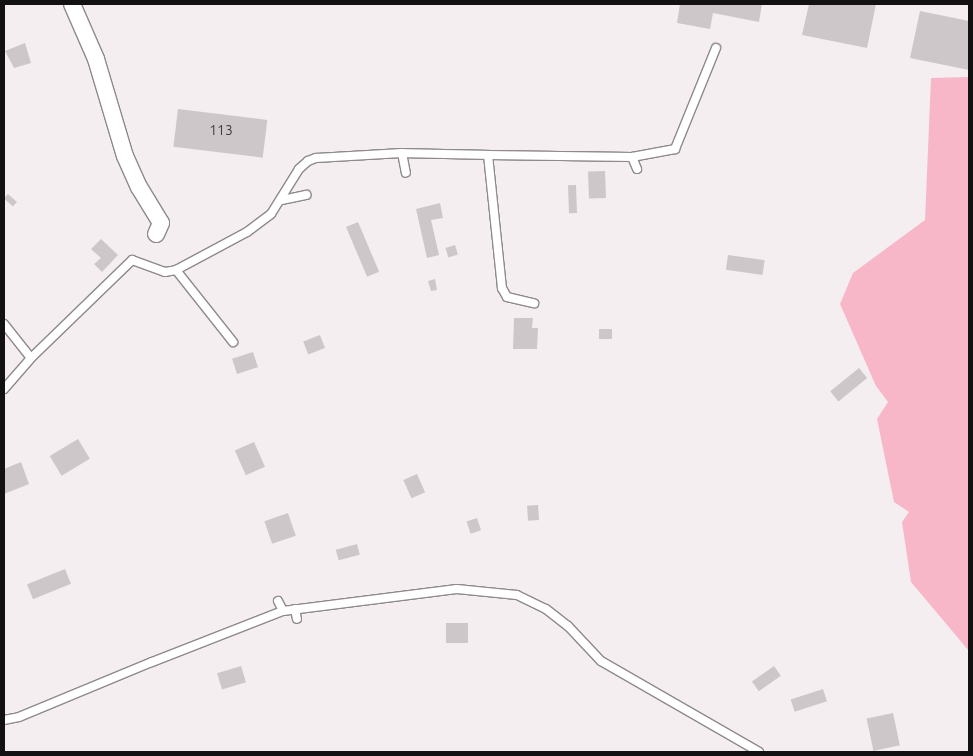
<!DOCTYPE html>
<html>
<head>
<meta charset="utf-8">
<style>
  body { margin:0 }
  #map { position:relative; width:973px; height:756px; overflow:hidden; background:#f4eef0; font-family:Ubuntu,sans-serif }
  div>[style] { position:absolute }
  .green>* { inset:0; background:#f8b7c9 }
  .building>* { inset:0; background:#cec7c9; transform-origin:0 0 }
  .roads { filter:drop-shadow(1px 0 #8f898a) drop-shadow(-1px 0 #8f898a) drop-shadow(0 1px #8f898a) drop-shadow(0 -1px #8f898a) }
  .lane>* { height:8px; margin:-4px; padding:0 4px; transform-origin:4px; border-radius:4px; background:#fff }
  .street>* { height:16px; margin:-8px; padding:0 8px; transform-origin:8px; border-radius:8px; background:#fff }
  span { translate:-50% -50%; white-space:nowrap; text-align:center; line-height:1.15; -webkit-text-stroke:5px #fff; paint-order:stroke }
  .number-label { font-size:14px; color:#423e3f }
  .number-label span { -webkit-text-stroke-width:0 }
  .frame { position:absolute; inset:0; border:5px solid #131111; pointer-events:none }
</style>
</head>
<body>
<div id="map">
  <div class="green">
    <div style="clip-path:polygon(969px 77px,969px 651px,911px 582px,902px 522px,909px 512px,894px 502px,877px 419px,888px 402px,876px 386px,840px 304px,853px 273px,925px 220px,931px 78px)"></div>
  </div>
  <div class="building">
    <div style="clip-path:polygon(680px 4px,762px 4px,759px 22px,713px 13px,710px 29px,677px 23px)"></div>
    <div style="clip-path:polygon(809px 4px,876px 4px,867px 48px,802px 35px)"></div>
    <div style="clip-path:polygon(920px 11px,969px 21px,969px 70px,910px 58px)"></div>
    <div style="clip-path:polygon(25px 43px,31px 63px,14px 68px,5px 51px)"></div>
    <div style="left:178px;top:109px;width:90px;height:38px;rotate:7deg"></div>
    <div style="left:605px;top:171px;width:27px;height:17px;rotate:88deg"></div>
    <div style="left:576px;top:185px;width:28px;height:8px;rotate:88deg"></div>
    <div style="left:8px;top:194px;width:12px;height:6px;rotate:42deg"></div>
    <div style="clip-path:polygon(440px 203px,443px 218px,431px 220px,439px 255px,427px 258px,416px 209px)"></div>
    <div style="left:358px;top:222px;width:54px;height:13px;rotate:67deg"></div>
    <div style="clip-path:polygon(101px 239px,118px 255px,102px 272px,94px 264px,101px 258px,91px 249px)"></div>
    <div style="left:455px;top:245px;width:10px;height:10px;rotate:73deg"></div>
    <div style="left:728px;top:255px;width:37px;height:15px;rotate:8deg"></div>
    <div style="clip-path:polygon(435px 279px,437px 290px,431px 291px,428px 281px)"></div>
    <div style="clip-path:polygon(514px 318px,533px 318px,532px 328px,538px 328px,537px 349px,513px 349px)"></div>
    <div style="left:599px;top:329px;width:13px;height:10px"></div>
    <div style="left:320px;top:335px;width:14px;height:18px;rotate:69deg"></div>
    <div style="left:253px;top:352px;width:16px;height:22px;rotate:72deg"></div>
    <div style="left:859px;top:368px;width:13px;height:37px;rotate:51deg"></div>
    <div style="left:78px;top:439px;width:23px;height:33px;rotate:59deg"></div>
    <div style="left:254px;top:442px;width:27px;height:21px;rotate:66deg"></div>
    <div style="clip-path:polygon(21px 462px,29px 484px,4px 494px,4px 469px)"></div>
    <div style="left:417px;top:474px;width:20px;height:15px;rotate:66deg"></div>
    <div style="left:538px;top:505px;width:15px;height:11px;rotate:86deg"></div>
    <div style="left:288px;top:513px;width:24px;height:25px;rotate:71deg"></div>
    <div style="left:477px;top:518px;width:13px;height:11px;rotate:72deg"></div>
    <div style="left:357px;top:544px;width:11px;height:22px;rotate:75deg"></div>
    <div style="left:65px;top:569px;width:16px;height:41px;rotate:68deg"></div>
    <div style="left:446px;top:623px;width:22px;height:20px"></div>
    <div style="left:241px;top:666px;width:17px;height:25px;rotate:73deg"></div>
    <div style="left:774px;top:666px;width:12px;height:27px;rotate:55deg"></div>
    <div style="left:823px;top:689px;width:13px;height:34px;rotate:72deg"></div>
    <div style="left:893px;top:713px;width:33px;height:27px;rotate:78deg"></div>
  </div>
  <div class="roads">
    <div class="lane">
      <div style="left:402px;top:153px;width:86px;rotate:1.3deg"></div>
      <div style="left:488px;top:155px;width:134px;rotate:84deg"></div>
      <div style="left:502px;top:288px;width:10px;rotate:61deg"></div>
      <div style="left:507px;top:297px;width:28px;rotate:13deg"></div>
      <div style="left:488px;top:155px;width:144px;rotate:0.8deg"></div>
      <div style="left:632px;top:157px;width:13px;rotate:67deg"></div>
      <div style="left:632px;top:157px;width:44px;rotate:-10.5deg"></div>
      <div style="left:675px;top:149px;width:109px;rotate:-67.9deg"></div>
      <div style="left:282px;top:200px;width:25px;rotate:-12deg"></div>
      <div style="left:176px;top:270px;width:92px;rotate:51.6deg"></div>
      <div style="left:4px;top:324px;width:43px;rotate:51.5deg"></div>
      <div style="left:4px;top:389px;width:41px;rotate:-48.9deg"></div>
      <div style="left:31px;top:358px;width:141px;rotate:-44.1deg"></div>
      <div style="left:132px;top:260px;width:35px;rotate:20deg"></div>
      <div style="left:165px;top:272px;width:11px;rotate:-10deg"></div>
      <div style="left:176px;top:270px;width:81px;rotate:-28.2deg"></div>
      <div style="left:247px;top:232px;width:30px;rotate:-37deg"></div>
      <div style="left:271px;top:214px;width:53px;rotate:-58.1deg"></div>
      <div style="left:299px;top:169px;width:12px;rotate:-42deg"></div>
      <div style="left:308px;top:161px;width:9px;rotate:-21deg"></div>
      <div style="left:316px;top:158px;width:86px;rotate:-3.3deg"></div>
      <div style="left:402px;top:153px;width:20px;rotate:79deg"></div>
      <div style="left:278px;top:601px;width:11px;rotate:63deg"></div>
      <div style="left:295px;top:609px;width:10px;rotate:79deg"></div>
      <div style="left:4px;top:720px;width:15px;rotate:-11deg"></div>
      <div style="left:19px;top:717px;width:144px;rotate:-22.5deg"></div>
      <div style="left:152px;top:662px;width:141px;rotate:-21.3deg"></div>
      <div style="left:283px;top:611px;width:175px;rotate:-7.2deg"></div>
      <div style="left:457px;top:589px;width:60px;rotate:5.7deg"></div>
      <div style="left:517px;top:595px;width:32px;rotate:26deg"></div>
      <div style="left:546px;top:609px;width:28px;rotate:38deg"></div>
      <div style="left:568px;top:626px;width:48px;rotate:46.7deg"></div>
      <div style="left:601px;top:661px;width:182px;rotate:29.9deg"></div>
    </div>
    <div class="street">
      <div style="left:72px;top:4px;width:60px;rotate:66.4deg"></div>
      <div style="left:96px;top:59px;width:101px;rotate:73.4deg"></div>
      <div style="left:125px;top:156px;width:34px;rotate:66deg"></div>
      <div style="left:139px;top:187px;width:42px;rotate:58.6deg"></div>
      <div style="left:161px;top:223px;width:12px;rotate:114deg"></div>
    </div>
  </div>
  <div class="number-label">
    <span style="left:221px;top:130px">113</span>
  </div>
  <div class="frame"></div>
</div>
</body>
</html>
